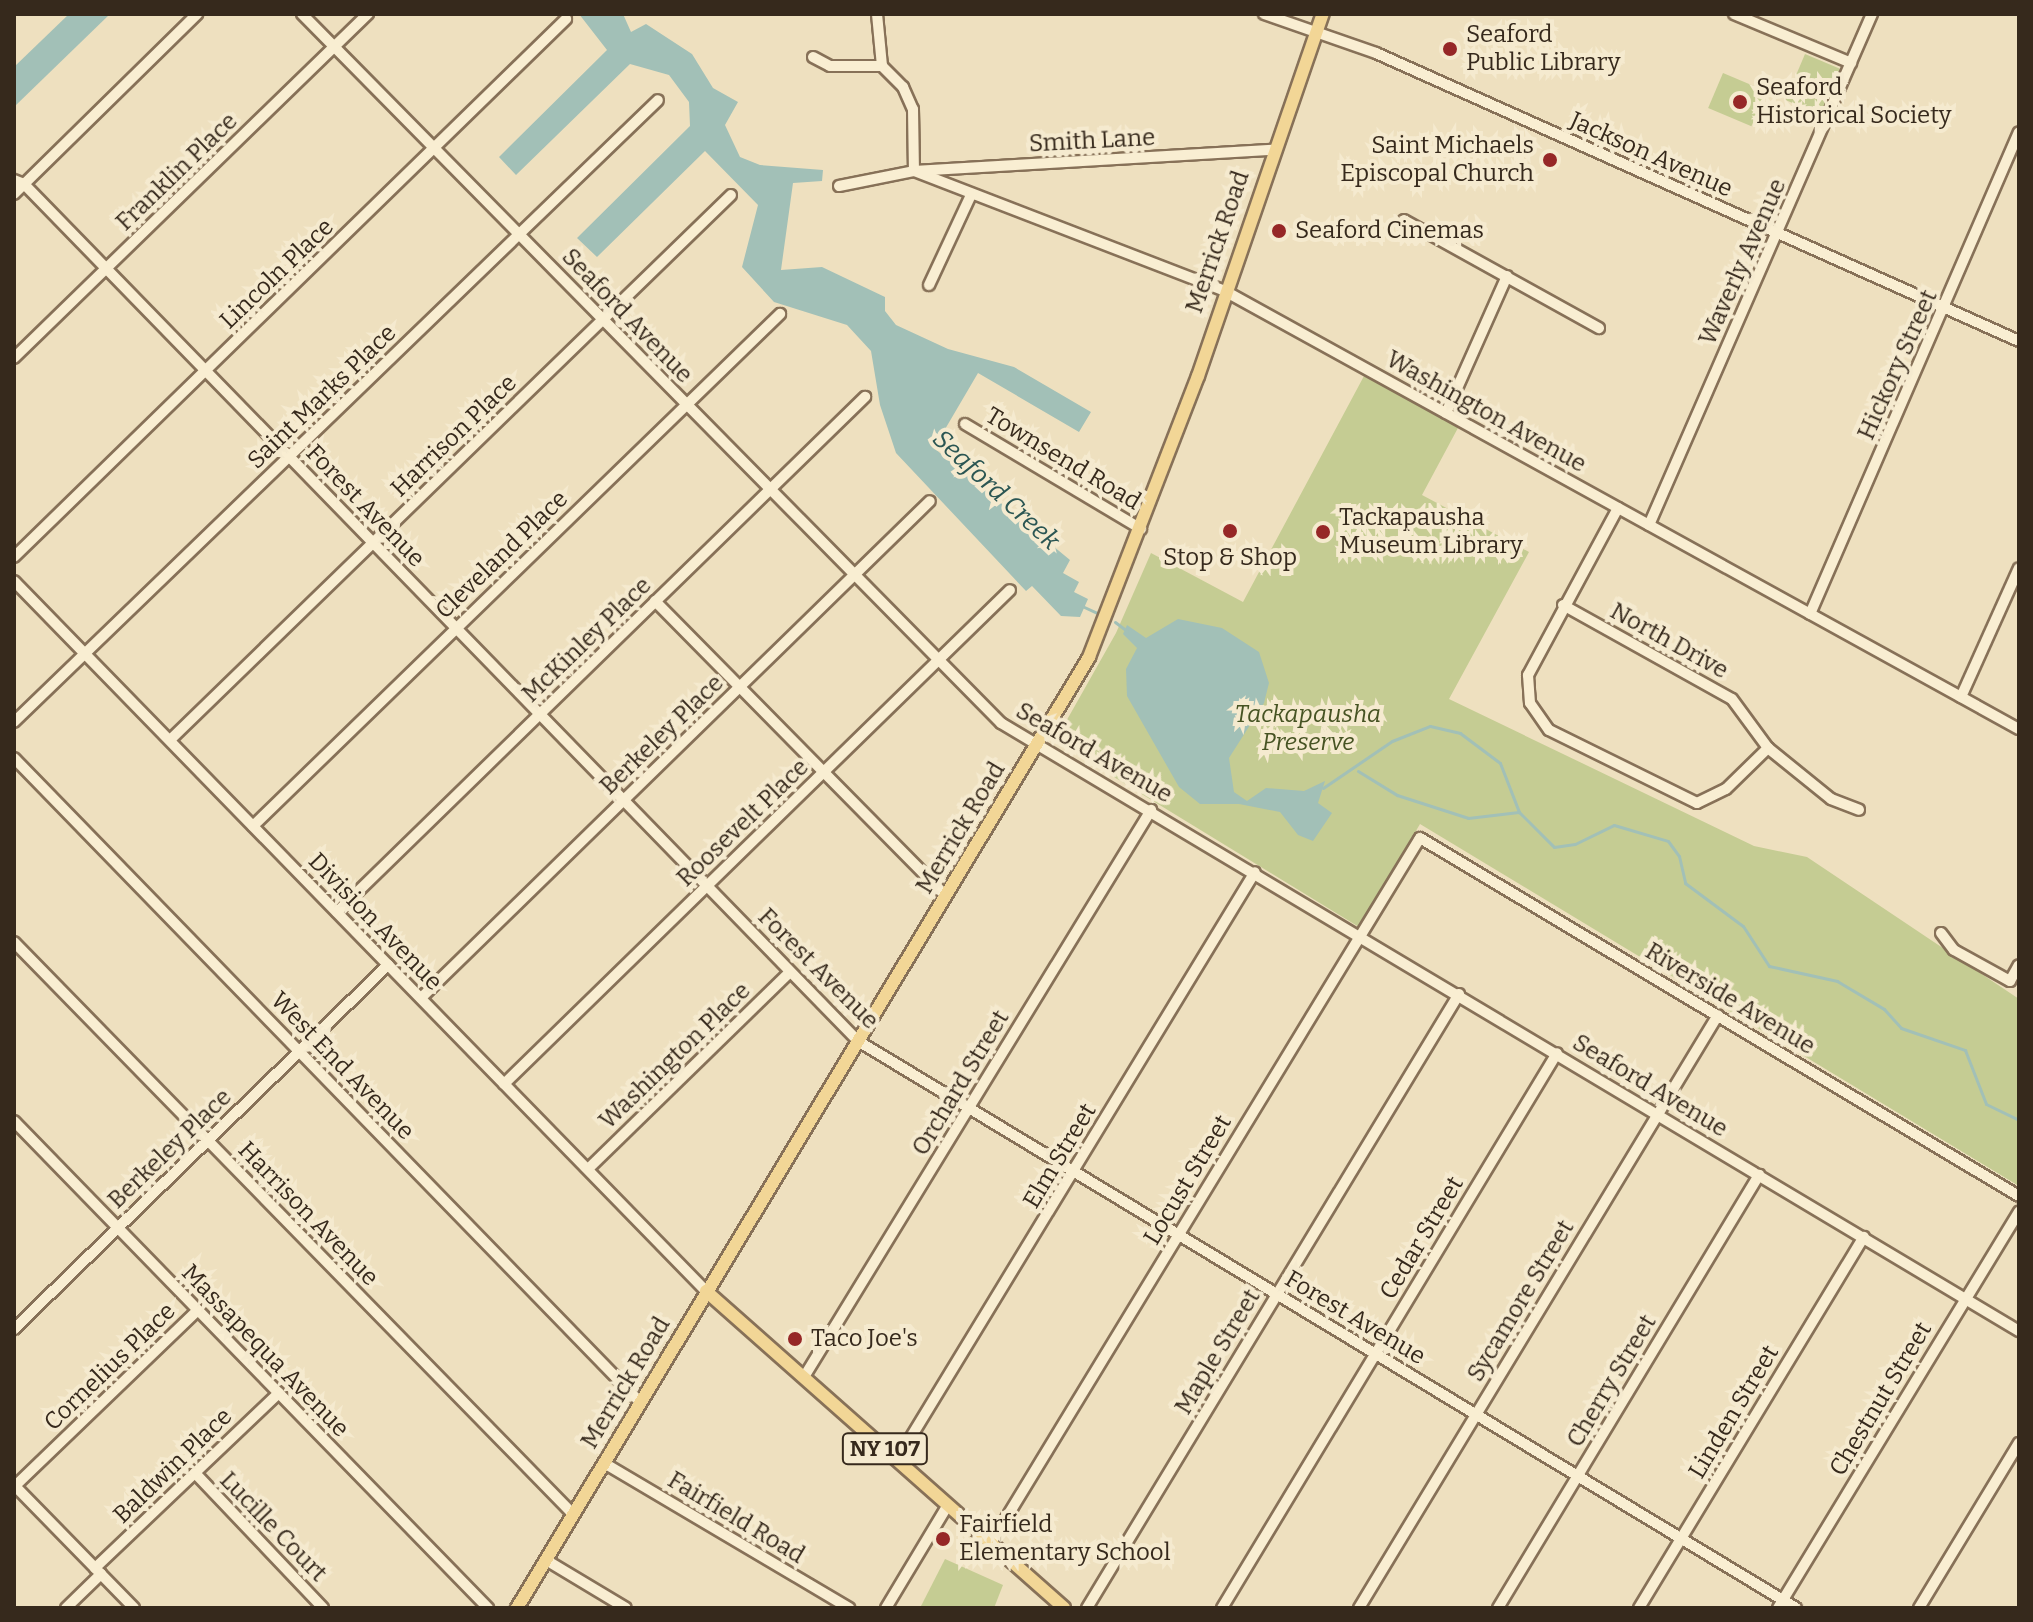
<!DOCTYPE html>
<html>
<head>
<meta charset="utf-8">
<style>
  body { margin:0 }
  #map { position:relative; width:2033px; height:1622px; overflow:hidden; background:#eee0bf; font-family:Bitter,serif }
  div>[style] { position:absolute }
  .green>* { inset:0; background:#c5cc93; transform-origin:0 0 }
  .water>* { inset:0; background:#a2c0b7 }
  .stream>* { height:3px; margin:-1.5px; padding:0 1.5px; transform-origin:1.5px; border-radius:1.5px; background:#a2c0b7 }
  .roads { filter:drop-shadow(2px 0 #877158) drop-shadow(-2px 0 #877158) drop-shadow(0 2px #877158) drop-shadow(0 -2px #877158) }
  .minor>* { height:10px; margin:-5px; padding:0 5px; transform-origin:5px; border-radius:5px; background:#f9eed2 }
  .major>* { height:12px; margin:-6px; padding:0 6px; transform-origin:6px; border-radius:6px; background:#f2d696 }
  .dots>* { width:22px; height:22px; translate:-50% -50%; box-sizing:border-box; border:4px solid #f5eacf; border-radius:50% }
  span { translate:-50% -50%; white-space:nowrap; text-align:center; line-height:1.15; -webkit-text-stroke:8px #f5eacf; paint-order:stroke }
  .shield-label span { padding:2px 6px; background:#f5eacf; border:2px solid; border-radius:6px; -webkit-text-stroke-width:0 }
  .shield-label { font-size:22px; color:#36291c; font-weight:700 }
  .poi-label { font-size:24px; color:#36291c }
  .left { translate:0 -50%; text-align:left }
  .right { translate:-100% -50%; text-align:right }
  .street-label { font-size:24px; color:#36291c }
  .park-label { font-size:24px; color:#465323; font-style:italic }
  .water-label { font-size:26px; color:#2b5653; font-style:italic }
  .frame { position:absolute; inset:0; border:16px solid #36291c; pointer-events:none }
</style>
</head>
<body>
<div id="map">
  <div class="green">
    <div style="left:1805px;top:54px;width:38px;height:50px;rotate:23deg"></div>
    <div style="left:1723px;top:73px;width:47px;height:38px;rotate:23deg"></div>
    <div style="clip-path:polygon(1364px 376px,1459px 426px,1422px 495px,1529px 552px,1449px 699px,1754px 846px,1807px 857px,2019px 999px,2019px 1186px,1420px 824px,1359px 927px,1055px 741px,1116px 633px,1151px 553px,1243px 602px)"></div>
    <div style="clip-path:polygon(945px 1559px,1003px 1585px,994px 1608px,920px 1608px)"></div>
  </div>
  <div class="water">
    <div style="clip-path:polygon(69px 14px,110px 14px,14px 107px,14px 67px)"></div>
    <div style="clip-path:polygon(579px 14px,623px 14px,631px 32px,646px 24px,692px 54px,713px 88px,738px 102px,725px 125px,740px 157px,760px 165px,823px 170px,822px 181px,793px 183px,781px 270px,822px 267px,885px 297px,885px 311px,896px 325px,948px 349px,1014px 367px,1091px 412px,1079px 432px,978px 373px,934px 448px,1070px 560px,1063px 573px,1079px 582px,1074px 592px,1088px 599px,1080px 617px,1061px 616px,1032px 586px,1026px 591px,896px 453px,880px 405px,871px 351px,847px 325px,774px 302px,742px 267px,758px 205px,705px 151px,597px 257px,577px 238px,690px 126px,689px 102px,669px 75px,630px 64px,516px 175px,499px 157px,607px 50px)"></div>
    <div style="clip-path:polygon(1178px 619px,1222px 628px,1259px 652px,1269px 683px,1264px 703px,1229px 758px,1234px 792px,1247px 801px,1266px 788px,1304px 791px,1325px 781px,1318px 803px,1332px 813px,1313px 841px,1298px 835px,1280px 812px,1239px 804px,1200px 804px,1179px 787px,1127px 696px,1126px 669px,1137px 648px,1123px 634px,1127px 625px,1146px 638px)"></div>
  </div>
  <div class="stream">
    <div style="left:1082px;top:606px;width:17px;rotate:25deg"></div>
    <div style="left:1115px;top:622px;width:15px;rotate:37deg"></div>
    <div style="left:1358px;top:771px;width:46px;rotate:31.6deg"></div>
    <div style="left:1397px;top:795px;width:75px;rotate:17.9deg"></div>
    <div style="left:1468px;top:818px;width:51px;rotate:-6.7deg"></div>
    <div style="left:1323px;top:788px;width:83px;rotate:-34.3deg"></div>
    <div style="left:1392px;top:741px;width:41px;rotate:-21.5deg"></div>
    <div style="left:1430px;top:726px;width:31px;rotate:13deg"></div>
    <div style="left:1460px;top:733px;width:50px;rotate:36.9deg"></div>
    <div style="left:1500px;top:763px;width:53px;rotate:68.8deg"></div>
    <div style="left:1519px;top:812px;width:49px;rotate:45deg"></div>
    <div style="left:1554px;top:847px;width:21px;rotate:-8deg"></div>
    <div style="left:1575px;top:844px;width:43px;rotate:-26deg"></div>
    <div style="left:1614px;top:825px;width:56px;rotate:16.5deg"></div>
    <div style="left:1668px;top:841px;width:19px;rotate:54deg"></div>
    <div style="left:1679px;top:856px;width:28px;rotate:77deg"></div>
    <div style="left:1685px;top:883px;width:72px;rotate:36.6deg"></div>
    <div style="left:1743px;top:926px;width:48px;rotate:57deg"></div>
    <div style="left:1769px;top:966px;width:70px;rotate:12.4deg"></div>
    <div style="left:1837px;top:981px;width:55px;rotate:30.8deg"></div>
    <div style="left:1884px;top:1009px;width:25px;rotate:48deg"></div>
    <div style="left:1901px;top:1028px;width:68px;rotate:19deg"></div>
    <div style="left:1965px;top:1050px;width:58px;rotate:68.7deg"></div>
    <div style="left:1986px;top:1104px;width:37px;rotate:26deg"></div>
  </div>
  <div class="roads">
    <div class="minor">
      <div style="left:302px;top:14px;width:996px;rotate:45.41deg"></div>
      <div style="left:1001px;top:723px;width:1186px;rotate:30.85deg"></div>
      <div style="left:877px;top:14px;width:52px;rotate:84.5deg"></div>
      <div style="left:882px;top:66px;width:30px;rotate:45deg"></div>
      <div style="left:903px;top:87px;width:24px;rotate:66deg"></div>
      <div style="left:913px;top:109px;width:62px;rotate:89.1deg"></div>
      <div style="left:1264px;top:14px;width:119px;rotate:19.2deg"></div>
      <div style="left:1376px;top:53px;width:705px;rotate:24.13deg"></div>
      <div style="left:1734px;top:14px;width:127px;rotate:22.7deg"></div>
      <div style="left:813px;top:57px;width:19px;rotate:28deg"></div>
      <div style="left:830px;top:66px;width:52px"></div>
      <div style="left:914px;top:171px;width:331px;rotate:21.1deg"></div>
      <div style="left:1223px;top:290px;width:909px;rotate:28.88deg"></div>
      <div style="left:14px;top:180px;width:11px;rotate:22deg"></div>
      <div style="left:24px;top:184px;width:1196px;rotate:45.78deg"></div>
      <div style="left:858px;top:1041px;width:1096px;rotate:31.15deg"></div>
      <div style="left:839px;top:186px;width:76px;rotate:-11.3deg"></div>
      <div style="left:914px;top:171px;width:359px;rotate:-3.4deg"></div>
      <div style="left:14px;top:194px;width:257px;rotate:-44.5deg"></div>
      <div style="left:1404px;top:220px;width:223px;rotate:29deg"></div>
      <div style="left:929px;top:285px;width:99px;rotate:-65deg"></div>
      <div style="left:14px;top:358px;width:494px;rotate:-44.2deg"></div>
      <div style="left:1446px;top:413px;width:150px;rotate:-66deg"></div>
      <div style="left:965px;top:424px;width:205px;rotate:30.8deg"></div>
      <div style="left:1618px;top:508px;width:190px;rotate:118.3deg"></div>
      <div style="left:1528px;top:675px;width:28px;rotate:86deg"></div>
      <div style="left:1530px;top:703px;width:33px;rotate:55deg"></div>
      <div style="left:1549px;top:730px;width:165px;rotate:26.3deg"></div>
      <div style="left:1697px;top:803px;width:32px;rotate:-26deg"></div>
      <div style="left:1726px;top:789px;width:59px;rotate:-44.3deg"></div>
      <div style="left:1649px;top:525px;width:558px;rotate:-66.42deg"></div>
      <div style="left:14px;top:557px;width:771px;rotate:-44.26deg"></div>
      <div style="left:14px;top:581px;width:991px;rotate:45.74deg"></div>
      <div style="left:655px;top:601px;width:414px;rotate:45.4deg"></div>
      <div style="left:1563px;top:605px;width:193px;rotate:29.1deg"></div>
      <div style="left:1732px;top:699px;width:61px;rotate:53.7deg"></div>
      <div style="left:1768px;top:748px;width:81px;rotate:39deg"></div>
      <div style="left:1831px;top:799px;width:30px;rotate:21deg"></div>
      <div style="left:1810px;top:614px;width:525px;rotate:-66.56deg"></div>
      <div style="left:1961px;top:697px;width:141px;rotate:-65.8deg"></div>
      <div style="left:14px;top:722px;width:895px;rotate:-44deg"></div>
      <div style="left:170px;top:740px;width:782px;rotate:-44.17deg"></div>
      <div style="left:14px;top:758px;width:898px;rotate:45.81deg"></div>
      <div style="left:253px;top:826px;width:735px;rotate:-44.17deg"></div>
      <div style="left:337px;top:912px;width:738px;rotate:-44.29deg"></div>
      <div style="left:1941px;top:933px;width:21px;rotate:53deg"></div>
      <div style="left:1954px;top:950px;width:64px;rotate:29deg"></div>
      <div style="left:2010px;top:981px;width:18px;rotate:-61deg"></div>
      <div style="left:14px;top:942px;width:800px;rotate:45.66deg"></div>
      <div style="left:421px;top:998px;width:711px;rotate:-44.32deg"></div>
      <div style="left:504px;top:1084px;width:707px;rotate:-44.31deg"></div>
      <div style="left:14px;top:1121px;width:680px;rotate:45.78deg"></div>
      <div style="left:588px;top:1169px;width:282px;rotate:-44.3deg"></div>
      <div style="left:14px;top:1329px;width:522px;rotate:-44.22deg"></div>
      <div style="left:804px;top:1377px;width:665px;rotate:-58.53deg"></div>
      <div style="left:897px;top:1460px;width:688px;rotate:-58.67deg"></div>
      <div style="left:604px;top:1463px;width:285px;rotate:30.6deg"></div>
      <div style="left:195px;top:1473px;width:186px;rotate:46.5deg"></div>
      <div style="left:14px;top:1485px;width:172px;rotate:45.7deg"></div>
      <div style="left:15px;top:1486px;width:254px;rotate:-43.9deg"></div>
      <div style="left:991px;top:1543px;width:825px;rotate:-58.68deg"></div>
      <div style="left:1420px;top:838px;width:698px;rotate:30.87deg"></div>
      <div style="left:546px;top:1560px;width:93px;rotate:31deg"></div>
      <div style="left:95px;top:1568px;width:254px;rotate:-43.6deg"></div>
      <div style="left:66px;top:1608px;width:49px;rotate:-44.2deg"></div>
      <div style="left:886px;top:1608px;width:120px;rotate:-59deg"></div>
      <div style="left:1087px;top:1608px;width:718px;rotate:-58.79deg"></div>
      <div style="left:1222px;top:1608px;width:648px;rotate:-58.88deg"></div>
      <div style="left:1359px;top:1608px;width:693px;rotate:-58.81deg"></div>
      <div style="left:1498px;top:1608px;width:506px;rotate:-58.92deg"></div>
      <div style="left:1639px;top:1608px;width:434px;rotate:-58.8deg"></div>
      <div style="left:1778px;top:1608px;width:464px;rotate:-58.7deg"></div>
      <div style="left:1919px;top:1608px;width:193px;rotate:-58.8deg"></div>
    </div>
    <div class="major">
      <div style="left:706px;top:1291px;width:478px;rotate:41.5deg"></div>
      <div style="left:517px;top:1608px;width:1110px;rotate:-58.97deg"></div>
      <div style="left:1089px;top:657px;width:301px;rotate:-68.8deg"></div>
      <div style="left:1198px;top:376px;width:383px;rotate:-71deg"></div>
    </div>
  </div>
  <div class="dots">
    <div style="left:1450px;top:49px;background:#962727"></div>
    <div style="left:1740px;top:102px;background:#962727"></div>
    <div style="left:1550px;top:160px;background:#962727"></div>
    <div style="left:1279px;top:231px;background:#962727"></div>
    <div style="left:1230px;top:531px;background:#962727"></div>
    <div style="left:1323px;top:532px;background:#962727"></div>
    <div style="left:795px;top:1339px;background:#962727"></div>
    <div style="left:943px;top:1539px;background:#962727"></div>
  </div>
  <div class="shield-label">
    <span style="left:885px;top:1449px">NY 107</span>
  </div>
  <div class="poi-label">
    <span class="left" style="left:1466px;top:49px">Seaford<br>Public Library</span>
    <span class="left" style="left:1756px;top:102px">Seaford<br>Historical Society</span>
    <span class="right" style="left:1534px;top:160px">Saint Michaels<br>Episcopal Church</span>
    <span class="left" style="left:1295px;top:231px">Seaford Cinemas</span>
    <span class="left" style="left:1339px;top:532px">Tackapausha<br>Museum Library</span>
    <span style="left:1230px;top:558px">Stop &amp; Shop</span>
    <span class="left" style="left:811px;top:1339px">Taco Joe's</span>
    <span class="left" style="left:959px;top:1539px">Fairfield<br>Elementary School</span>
  </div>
  <div class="street-label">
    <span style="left:1092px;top:141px;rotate:-3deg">Smith Lane</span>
    <span style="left:1651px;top:155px;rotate:24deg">Jackson Avenue</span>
    <span style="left:177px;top:172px;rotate:-44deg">Franklin Place</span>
    <span style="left:1218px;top:242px;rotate:-71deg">Merrick Road</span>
    <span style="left:1743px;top:262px;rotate:-66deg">Waverly Avenue</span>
    <span style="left:277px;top:274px;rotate:-44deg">Lincoln Place</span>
    <span style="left:627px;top:316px;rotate:46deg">Seaford Avenue</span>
    <span style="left:1898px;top:365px;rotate:-66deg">Hickory Street</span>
    <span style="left:322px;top:397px;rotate:-44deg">Saint Marks Place</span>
    <span style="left:1486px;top:412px;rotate:29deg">Washington Avenue</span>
    <span style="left:454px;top:436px;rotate:-44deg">Harrison Place</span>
    <span style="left:1063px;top:459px;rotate:31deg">Townsend Road</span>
    <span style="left:365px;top:506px;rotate:46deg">Forest Avenue</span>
    <span style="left:502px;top:555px;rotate:-44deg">Cleveland Place</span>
    <span style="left:587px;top:640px;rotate:-44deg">McKinley Place</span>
    <span style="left:1669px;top:641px;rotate:29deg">North Drive</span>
    <span style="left:662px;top:735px;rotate:-44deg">Berkeley Place</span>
    <span style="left:1094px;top:753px;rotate:30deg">Seaford Avenue</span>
    <span style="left:743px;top:823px;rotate:-44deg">Roosevelt Place</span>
    <span style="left:961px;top:828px;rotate:-59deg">Merrick Road</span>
    <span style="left:375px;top:922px;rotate:46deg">Division Avenue</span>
    <span style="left:818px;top:969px;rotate:45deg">Forest Avenue</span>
    <span style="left:1730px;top:999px;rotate:31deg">Riverside Avenue</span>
    <span style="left:675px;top:1056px;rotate:-44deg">Washington Place</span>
    <span style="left:342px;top:1066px;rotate:46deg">West End Avenue</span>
    <span style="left:961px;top:1083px;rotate:-59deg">Orchard Street</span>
    <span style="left:1650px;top:1086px;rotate:31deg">Seaford Avenue</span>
    <span style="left:170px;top:1149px;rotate:-44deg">Berkeley Place</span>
    <span style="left:1060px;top:1156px;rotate:-59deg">Elm Street</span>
    <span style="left:1188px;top:1180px;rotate:-59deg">Locust Street</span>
    <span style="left:308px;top:1214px;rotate:46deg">Harrison Avenue</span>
    <span style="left:1422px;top:1238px;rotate:-59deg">Cedar Street</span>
    <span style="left:1521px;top:1301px;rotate:-59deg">Sycamore Street</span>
    <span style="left:1355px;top:1318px;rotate:31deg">Forest Avenue</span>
    <span style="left:265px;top:1351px;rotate:46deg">Massapequa Avenue</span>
    <span style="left:1218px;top:1352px;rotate:-59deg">Maple Street</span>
    <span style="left:110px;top:1367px;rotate:-44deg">Cornelius Place</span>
    <span style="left:1612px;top:1381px;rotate:-59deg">Cherry Street</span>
    <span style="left:626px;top:1383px;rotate:-59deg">Merrick Road</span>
    <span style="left:1881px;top:1399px;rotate:-59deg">Chestnut Street</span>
    <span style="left:1734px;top:1412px;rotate:-59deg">Linden Street</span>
    <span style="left:173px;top:1466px;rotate:-44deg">Baldwin Place</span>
    <span style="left:736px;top:1518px;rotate:31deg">Fairfield Road</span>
    <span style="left:273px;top:1527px;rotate:46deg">Lucille Court</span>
  </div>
  <div class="park-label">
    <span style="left:1308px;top:729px">Tackapausha<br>Preserve</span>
  </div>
  <div class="water-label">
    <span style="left:996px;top:490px;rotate:43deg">Seaford Creek</span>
  </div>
  <div class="frame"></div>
</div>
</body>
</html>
